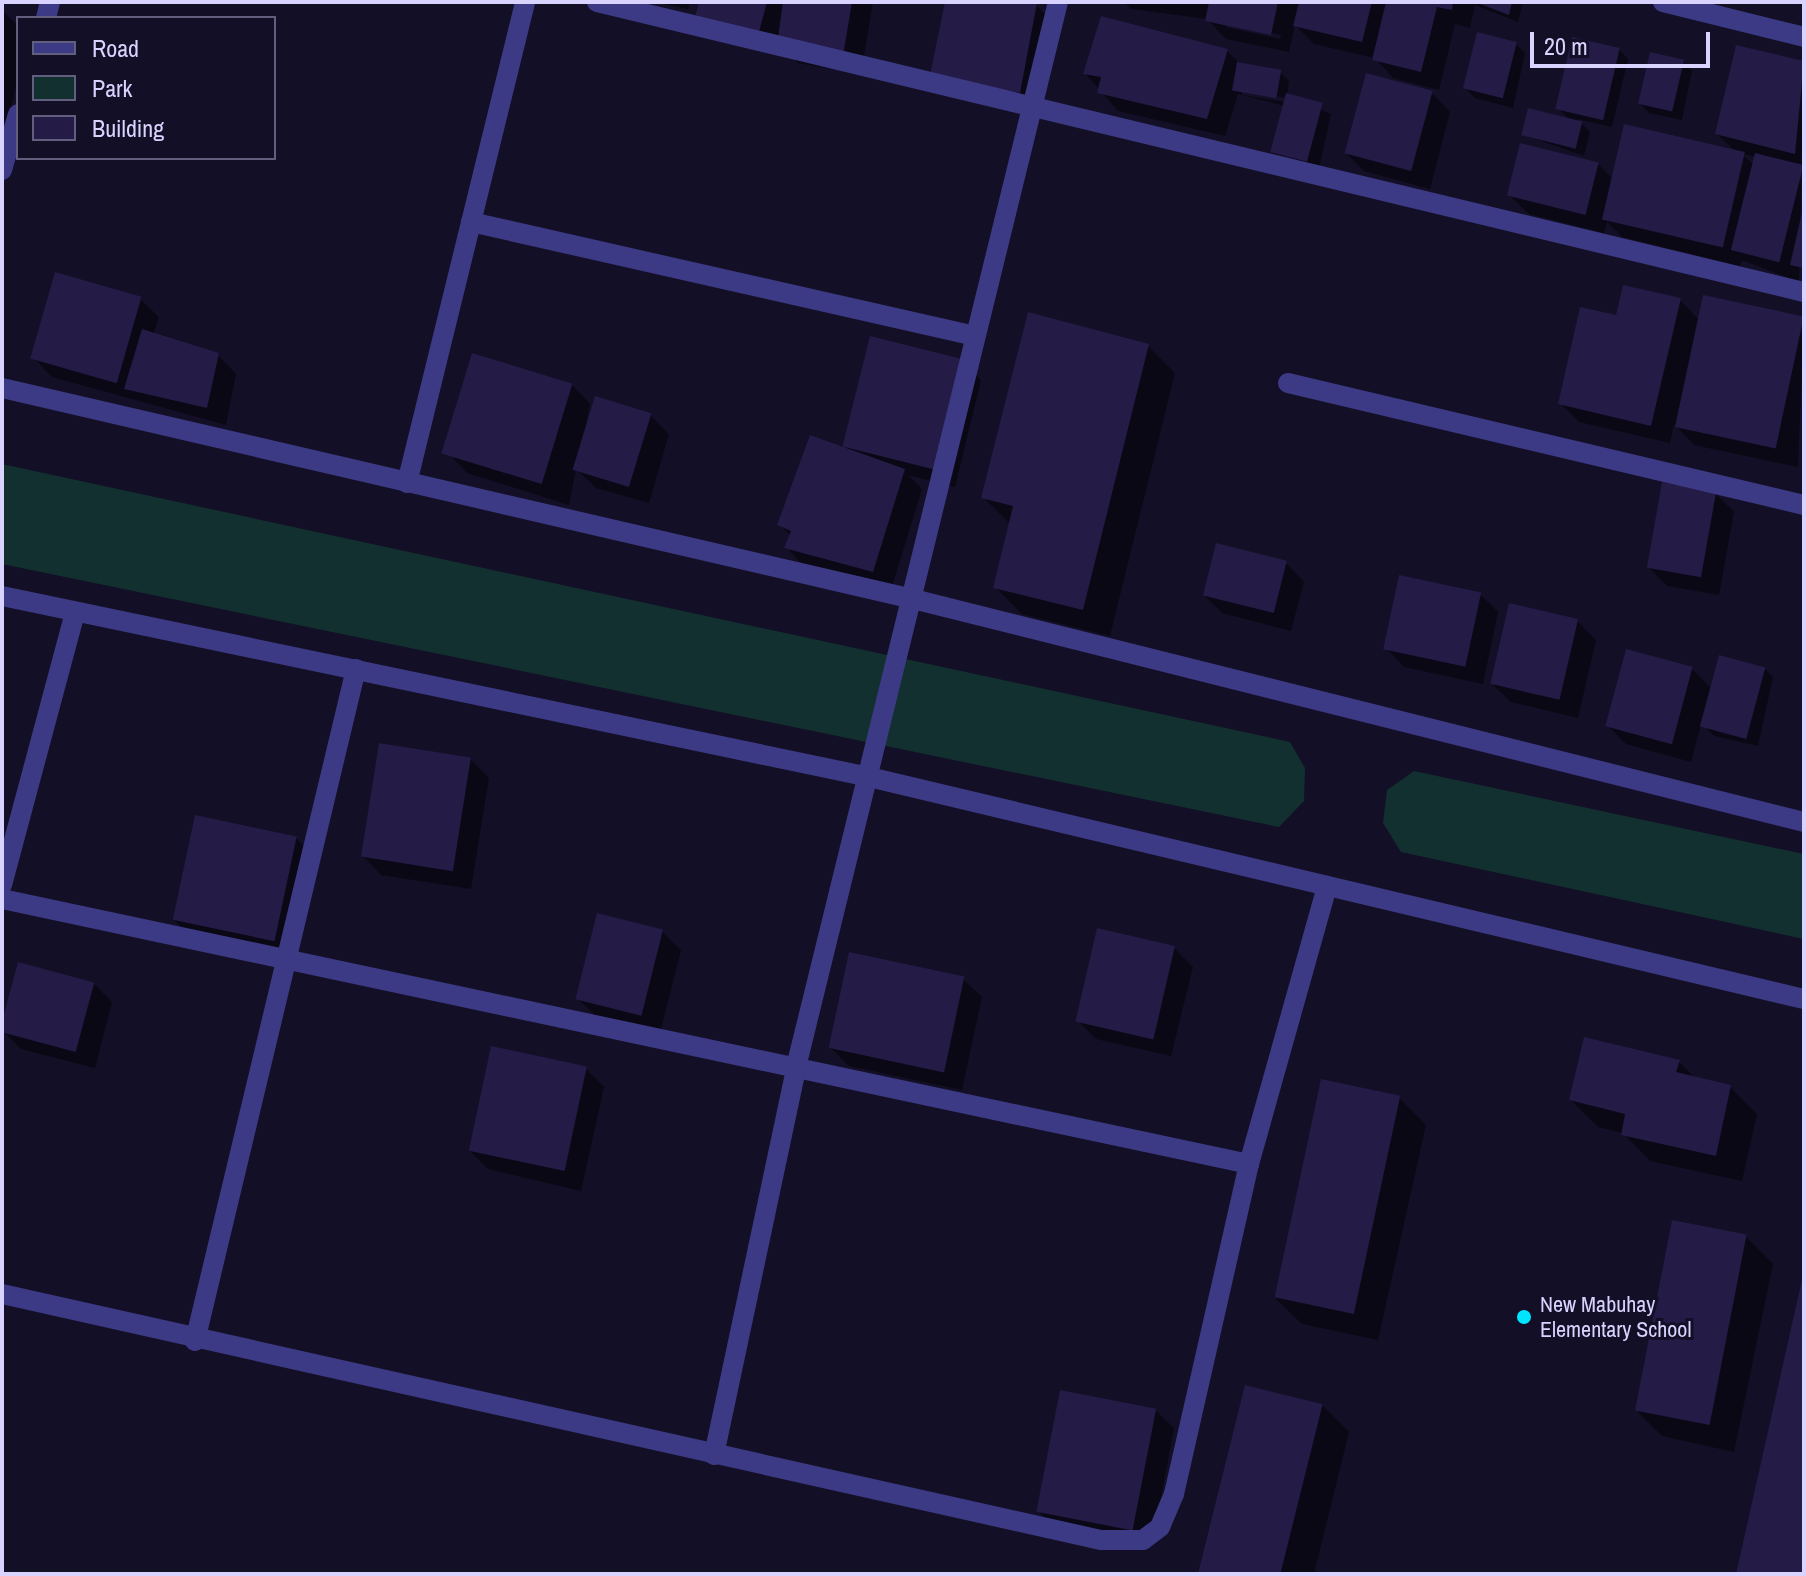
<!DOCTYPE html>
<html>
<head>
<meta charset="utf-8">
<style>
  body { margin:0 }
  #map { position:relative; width:1806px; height:1576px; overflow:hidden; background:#130f26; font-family:"Archivo Narrow",sans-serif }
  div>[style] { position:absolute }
  .green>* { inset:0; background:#12302f }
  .shadow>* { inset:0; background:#0007 }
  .building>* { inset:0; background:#241b47; transform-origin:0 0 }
  .minor>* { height:20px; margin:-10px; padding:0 10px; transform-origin:10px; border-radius:10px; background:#3d3a85 }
  .dots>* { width:22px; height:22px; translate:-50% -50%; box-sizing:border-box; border:4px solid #130f26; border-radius:50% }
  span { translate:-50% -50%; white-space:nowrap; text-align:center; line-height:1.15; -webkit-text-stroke:6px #130f26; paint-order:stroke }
  .poi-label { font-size:22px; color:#d9d4ff }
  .left { translate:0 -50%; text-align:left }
  .frame { position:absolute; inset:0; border:4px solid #d9d4ff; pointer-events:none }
  .legend { position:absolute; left:16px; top:16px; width:260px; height:144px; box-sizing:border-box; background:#130f26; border:2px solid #625e7d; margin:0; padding:10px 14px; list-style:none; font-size:24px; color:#d9d4ff }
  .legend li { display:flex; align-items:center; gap:16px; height:40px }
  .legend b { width:40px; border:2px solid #625e7d }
  .scale { position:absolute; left:1530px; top:32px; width:180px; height:36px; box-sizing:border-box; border:4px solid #d9d4ff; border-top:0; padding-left:10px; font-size:24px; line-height:28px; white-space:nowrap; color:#d9d4ff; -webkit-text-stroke:6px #130f26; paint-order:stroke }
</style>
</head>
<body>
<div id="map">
  <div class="green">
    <div style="clip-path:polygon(2px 464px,1290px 742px,1305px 768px,1304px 801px,1279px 827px,2px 564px)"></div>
    <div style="clip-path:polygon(1414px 771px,1804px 854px,1804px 939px,1401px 852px,1383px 823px,1387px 790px)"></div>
  </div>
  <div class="shadow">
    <div style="clip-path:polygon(655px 2px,690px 2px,688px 9px)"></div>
    <div style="clip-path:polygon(701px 2px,873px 2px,861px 74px,798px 63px,779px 44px)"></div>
    <div style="clip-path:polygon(947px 2px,1036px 5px,1054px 23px,1038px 110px,933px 74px)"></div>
    <div style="clip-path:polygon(evenodd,1124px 2px,1523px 2px,1518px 22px,1475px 5px,1470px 28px,1455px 24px,1439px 90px,1393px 78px,1375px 58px,1314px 44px,1295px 25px,1289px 52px,1226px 39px,1207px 19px,1131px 9px,1124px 2px,1226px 23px,1281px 35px,1280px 39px,1226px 27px,1226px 23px)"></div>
    <div style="clip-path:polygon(2px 10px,18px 26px,18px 79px,2px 145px)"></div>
    <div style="clip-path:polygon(1516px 44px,1525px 53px,1513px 108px,1475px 98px,1466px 89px)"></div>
    <div style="clip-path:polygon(evenodd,1738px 47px,1804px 63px,1799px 282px,1742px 260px,1740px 266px,1622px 237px,1607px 222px,1604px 233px,1529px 214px,1510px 196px,1598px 164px,1613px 179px,1737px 153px,1717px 134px,1738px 47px,1742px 154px,1756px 157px,1754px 165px,1742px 154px)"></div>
    <div style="clip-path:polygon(1619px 50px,1628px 59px,1612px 127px,1577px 119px,1590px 132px,1584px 156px,1524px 135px,1570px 120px,1558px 108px)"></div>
    <div style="clip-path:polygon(evenodd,1227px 51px,1240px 64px,1280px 72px,1289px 81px,1287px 95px,1331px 114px,1319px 169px,1274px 151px,1285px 106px,1238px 94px,1225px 136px,1118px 111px,1085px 73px,1227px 51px,1242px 91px,1287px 98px,1286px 102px,1242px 95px,1242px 91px)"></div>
    <div style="clip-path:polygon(1683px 62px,1692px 71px,1682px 120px,1649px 113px,1640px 104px)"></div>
    <div style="clip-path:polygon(1432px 93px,1450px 112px,1430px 189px,1364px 171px,1346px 153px)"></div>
    <div style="clip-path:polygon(1704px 298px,1804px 319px,1798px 467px,1694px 445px,1674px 424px,1670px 443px,1579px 422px,1560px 403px,1617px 317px,1680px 300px,1699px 320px)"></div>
    <div style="clip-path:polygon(140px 299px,159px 317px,153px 335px,218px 355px,236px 374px,226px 425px,52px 377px,34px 358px)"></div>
    <div style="clip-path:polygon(872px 338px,962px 361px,981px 380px,955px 487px,908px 475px,922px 489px,891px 590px,804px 566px,786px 547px,791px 536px,779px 524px,846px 450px)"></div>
    <div style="clip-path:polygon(1148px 346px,1175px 373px,1110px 636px,1022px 614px,995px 587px,1010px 524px,983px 497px)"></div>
    <div style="clip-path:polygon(572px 385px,590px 404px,586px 425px,650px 415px,669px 434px,649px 503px,596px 488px,576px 469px,569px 505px,467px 473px,449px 454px)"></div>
    <div style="clip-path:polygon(1715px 493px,1734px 512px,1719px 595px,1667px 586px,1648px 567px)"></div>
    <div style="clip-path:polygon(1286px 563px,1304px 582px,1291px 631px,1222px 613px,1204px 595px)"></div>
    <div style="clip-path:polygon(1480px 594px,1498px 612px,1483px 684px,1404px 667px,1386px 648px)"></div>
    <div style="clip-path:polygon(1577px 621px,1596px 640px,1578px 718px,1511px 702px,1492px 684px)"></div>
    <div style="clip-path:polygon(1764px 668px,1773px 677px,1758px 746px,1714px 736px,1705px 727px,1707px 702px,1691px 762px,1626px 744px,1608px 726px,1692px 669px,1713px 690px)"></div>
    <div style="clip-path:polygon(470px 759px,489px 778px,471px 889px,381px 875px,363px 856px)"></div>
    <div style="clip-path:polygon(296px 838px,315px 857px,293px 960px,193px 938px,174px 920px)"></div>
    <div style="clip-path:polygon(662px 932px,681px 950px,660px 1033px,597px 1017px,578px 999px)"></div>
    <div style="clip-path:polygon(1174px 948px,1193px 967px,1171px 1056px,1096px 1039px,1077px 1020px)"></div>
    <div style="clip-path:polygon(963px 979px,982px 997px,962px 1090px,849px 1066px,831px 1048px)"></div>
    <div style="clip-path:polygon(93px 983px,112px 1002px,95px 1068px,21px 1049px,3px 1031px)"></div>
    <div style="clip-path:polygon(1679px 1062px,1696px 1079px,1730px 1087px,1757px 1114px,1742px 1181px,1650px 1161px,1623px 1133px,1598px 1127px,1571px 1100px)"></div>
    <div style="clip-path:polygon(586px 1069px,604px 1087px,581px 1191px,488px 1169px,470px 1151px)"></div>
    <div style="clip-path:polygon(1399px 1098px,1426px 1125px,1378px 1340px,1302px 1324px,1274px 1297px)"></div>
    <div style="clip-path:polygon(1746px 1237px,1773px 1264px,1734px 1452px,1662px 1436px,1635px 1409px)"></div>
    <div style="clip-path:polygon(1804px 1278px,1804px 1574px,1738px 1574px)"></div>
    <div style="clip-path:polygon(1322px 1405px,1349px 1432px,1314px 1574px,1201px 1574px)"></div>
    <div style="clip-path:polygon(1155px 1410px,1174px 1428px,1152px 1547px,1057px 1530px,1039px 1512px)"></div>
  </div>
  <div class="building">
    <div style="clip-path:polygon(699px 2px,767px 2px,758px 36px,694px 21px)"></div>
    <div style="clip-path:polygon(783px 2px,852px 2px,843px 56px,777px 45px)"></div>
    <div style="clip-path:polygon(945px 2px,1037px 3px,1020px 93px,930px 75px)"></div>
    <div style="clip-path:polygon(1209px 2px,1278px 2px,1271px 35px,1205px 21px)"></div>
    <div style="clip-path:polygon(1299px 2px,1372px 2px,1362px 42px,1293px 26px)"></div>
    <div style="clip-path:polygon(1386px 2px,1453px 2px,1452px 10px,1437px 7px,1421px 72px,1372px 60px)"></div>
    <div style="clip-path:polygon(1475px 2px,1512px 2px,1509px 15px)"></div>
    <div style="clip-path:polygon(1101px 16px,1228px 49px,1207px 119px,1097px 93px,1101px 77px,1083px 74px)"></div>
    <div style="left:1477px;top:32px;width:41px;height:58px;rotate:14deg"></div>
    <div style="left:1572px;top:37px;width:49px;height:74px;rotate:13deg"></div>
    <div style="clip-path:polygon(1736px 45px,1804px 61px,1795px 154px,1715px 134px)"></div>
    <div style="left:1650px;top:52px;width:35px;height:53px;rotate:13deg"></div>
    <div style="left:1237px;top:62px;width:45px;height:29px;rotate:10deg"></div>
    <div style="left:1366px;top:73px;width:69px;height:83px;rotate:15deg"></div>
    <div style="left:1286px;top:93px;width:38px;height:61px;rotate:15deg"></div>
    <div style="left:1528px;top:108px;width:56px;height:28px;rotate:14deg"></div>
    <div style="left:1624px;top:124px;width:124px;height:98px;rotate:13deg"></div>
    <div style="left:1520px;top:143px;width:81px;height:54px;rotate:14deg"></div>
    <div style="left:1755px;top:153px;width:50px;height:100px;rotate:14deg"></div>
    <div style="clip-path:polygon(1803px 208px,1804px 208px,1804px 268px,1790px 265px)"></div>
    <div style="left:55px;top:272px;width:90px;height:90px;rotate:16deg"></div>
    <div style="clip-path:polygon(1623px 285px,1681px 298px,1651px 426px,1558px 404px,1580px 307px,1616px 315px)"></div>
    <div style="left:1703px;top:295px;width:103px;height:135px;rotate:12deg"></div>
    <div style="clip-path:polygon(1028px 312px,1149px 344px,1083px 610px,993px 588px,1013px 506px,981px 498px)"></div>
    <div style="clip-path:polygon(142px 329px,219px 353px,207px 408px,124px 389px)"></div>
    <div style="left:870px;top:336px;width:96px;height:114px;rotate:14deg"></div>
    <div style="left:472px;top:353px;width:105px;height:105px;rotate:17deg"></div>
    <div style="left:595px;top:396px;width:59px;height:77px;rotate:17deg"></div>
    <div style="clip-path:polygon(810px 435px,905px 469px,873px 572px,784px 548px,791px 531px,777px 525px)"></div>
    <div style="left:1662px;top:482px;width:55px;height:87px;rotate:10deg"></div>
    <div style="left:1216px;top:543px;width:73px;height:54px;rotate:14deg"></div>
    <div style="left:1399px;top:575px;width:84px;height:76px;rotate:12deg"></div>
    <div style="left:1509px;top:603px;width:71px;height:83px;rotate:13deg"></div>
    <div style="left:1626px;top:649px;width:69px;height:80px;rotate:15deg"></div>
    <div style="left:1719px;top:655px;width:48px;height:74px;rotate:15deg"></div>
    <div style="left:379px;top:743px;width:93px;height:115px;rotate:9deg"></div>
    <div style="left:195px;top:815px;width:104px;height:107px;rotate:12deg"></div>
    <div style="left:597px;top:913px;width:68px;height:89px;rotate:14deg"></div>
    <div style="left:1097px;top:928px;width:80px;height:96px;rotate:13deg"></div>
    <div style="left:849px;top:952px;width:118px;height:98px;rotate:12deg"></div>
    <div style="left:18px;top:962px;width:79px;height:72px;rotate:15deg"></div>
    <div style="clip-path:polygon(1584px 1037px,1680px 1060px,1676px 1072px,1731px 1085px,1716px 1156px,1621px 1135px,1625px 1114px,1569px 1100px)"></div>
    <div style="left:491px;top:1046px;width:98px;height:107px;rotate:12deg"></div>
    <div style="left:1321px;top:1079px;width:81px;height:223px;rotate:12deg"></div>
    <div style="left:1672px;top:1220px;width:76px;height:194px;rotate:11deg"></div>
    <div style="clip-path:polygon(1803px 1275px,1804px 1574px,1736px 1574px)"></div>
    <div style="left:1245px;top:1385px;width:80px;height:195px;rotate:14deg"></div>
    <div style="left:1060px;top:1390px;width:98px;height:124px;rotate:11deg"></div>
  </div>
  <div class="minor">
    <div style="left:597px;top:2px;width:1241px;rotate:13.51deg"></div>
    <div style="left:1663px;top:2px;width:145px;rotate:13.9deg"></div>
    <div style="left:46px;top:18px;width:16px;rotate:-76deg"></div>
    <div style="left:2px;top:170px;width:58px;rotate:-74.1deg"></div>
    <div style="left:471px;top:222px;width:517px;rotate:12.75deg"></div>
    <div style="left:1288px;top:383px;width:530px;rotate:13.3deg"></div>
    <div style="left:2px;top:388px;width:935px;rotate:13.04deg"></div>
    <div style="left:913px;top:599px;width:918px;rotate:14.05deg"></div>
    <div style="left:407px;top:483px;width:495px;rotate:-76.2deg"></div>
    <div style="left:2px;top:596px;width:886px;rotate:11.79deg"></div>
    <div style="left:869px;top:777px;width:961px;rotate:13.36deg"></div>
    <div style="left:2px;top:885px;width:283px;rotate:-75deg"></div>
    <div style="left:2px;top:899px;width:1275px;rotate:12deg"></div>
    <div style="left:2px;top:1294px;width:1126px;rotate:12.62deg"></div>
    <div style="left:1101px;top:1540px;width:42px"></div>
    <div style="left:1143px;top:1540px;width:21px;rotate:-37deg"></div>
    <div style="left:1160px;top:1527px;width:36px;rotate:-67deg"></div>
    <div style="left:1174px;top:1494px;width:338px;rotate:-77.2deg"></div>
    <div style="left:1249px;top:1164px;width:289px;rotate:-74.3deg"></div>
    <div style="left:195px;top:1341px;width:691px;rotate:-76.53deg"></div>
    <div style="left:714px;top:1455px;width:401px;rotate:-78deg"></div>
    <div style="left:797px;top:1063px;width:1093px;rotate:-76.18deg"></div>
  </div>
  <div class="dots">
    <div style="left:1524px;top:1317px;background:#00e5ff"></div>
  </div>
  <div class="poi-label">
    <span class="left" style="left:1540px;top:1317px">New Mabuhay<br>Elementary School</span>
  </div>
  <div class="frame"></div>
  <ul class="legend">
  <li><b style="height:10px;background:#3d3a85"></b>Road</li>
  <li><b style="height:22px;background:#12302f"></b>Park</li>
  <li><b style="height:22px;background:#241b47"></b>Building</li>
  </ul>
  <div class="scale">20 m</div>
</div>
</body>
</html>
